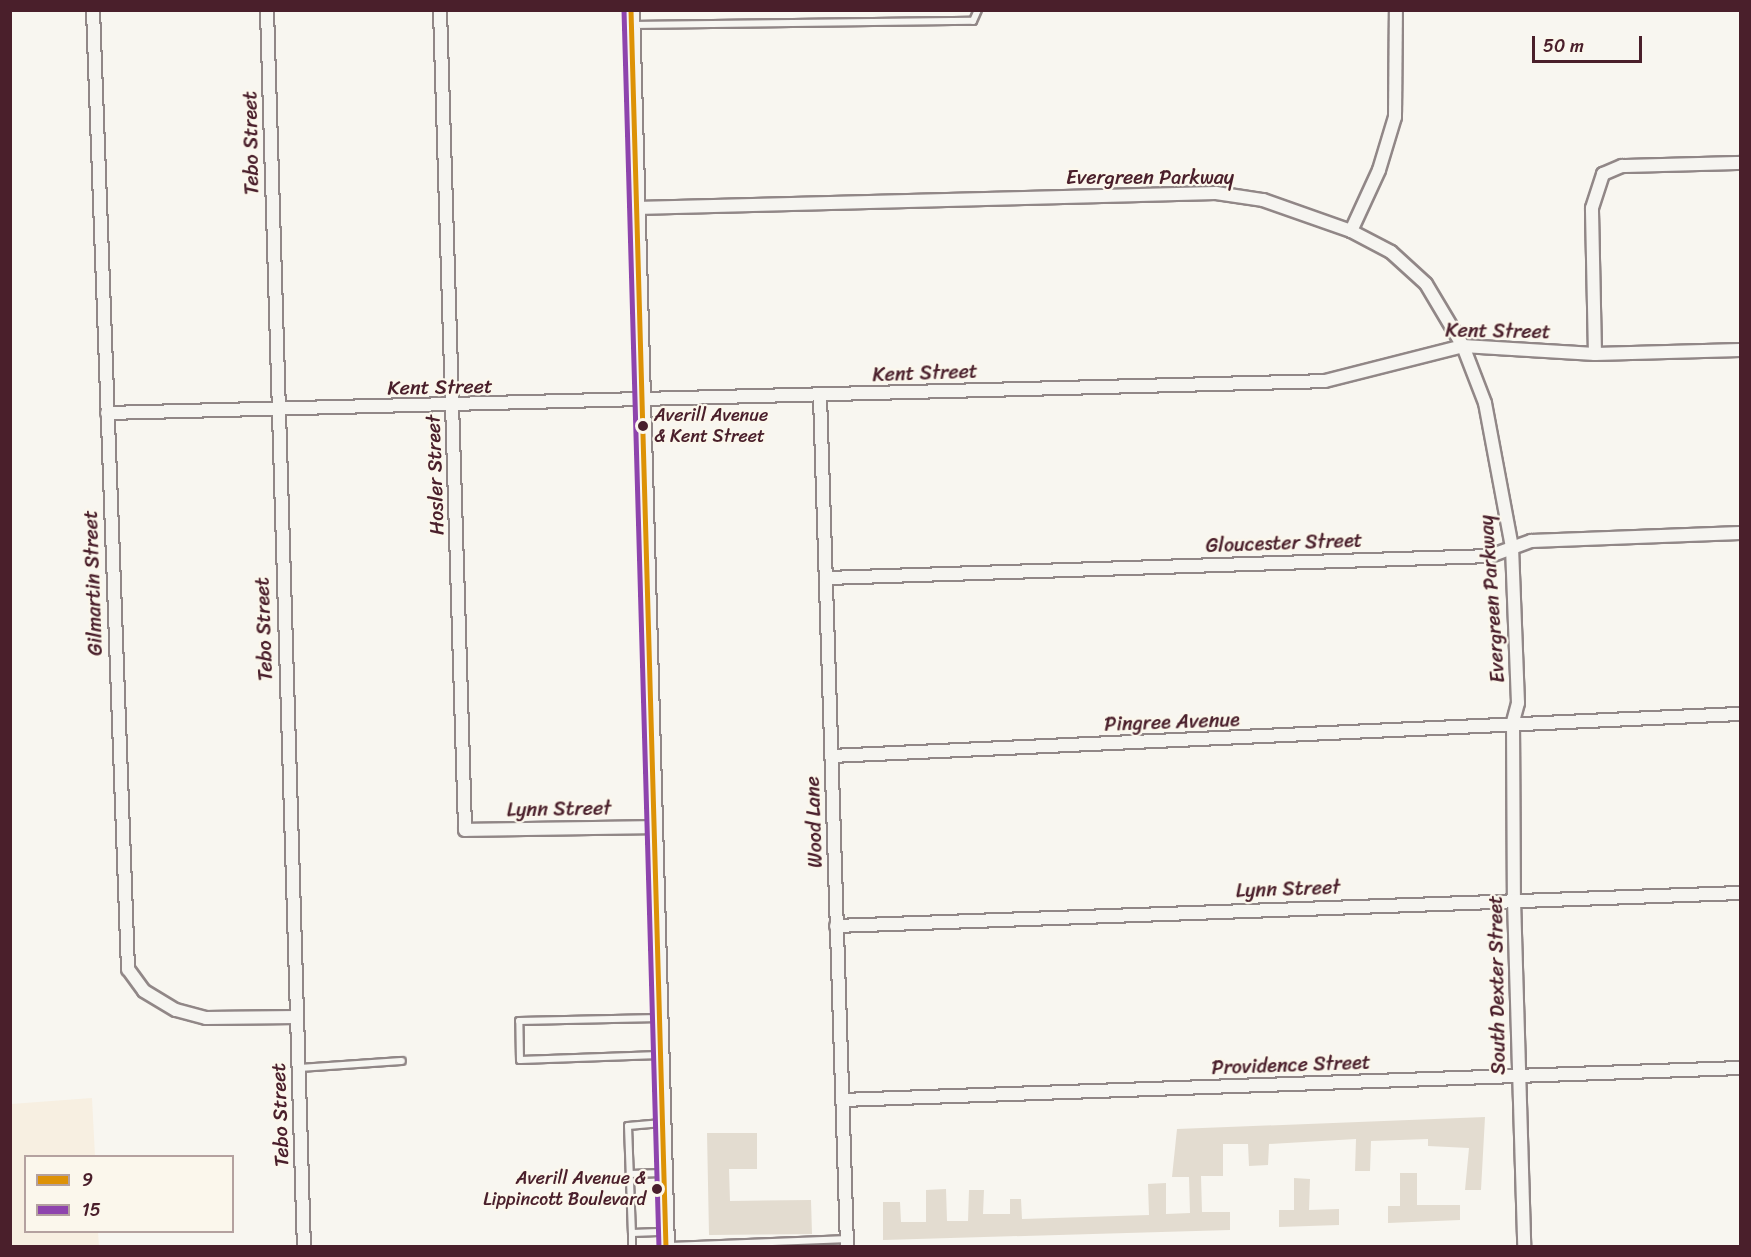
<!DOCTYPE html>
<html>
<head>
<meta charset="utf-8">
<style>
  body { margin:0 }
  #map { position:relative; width:1751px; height:1257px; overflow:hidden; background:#f8f6f0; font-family:Sriracha,sans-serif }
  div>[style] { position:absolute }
  .built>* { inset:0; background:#f7efe1 }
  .building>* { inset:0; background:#e3dcd0 }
  .roads { filter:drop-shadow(2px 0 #918787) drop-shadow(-2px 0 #918787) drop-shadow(0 2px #918787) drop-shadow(0 -2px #918787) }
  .service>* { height:6px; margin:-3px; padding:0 3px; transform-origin:3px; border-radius:3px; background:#f6f5f1 }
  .minor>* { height:12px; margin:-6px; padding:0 6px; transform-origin:6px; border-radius:6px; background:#f6f5f1 }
  .tertiary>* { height:15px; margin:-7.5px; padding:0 7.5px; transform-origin:7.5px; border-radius:7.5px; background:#f6f5f1 }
  .bus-1>* { height:4.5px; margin:-2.25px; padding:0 2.25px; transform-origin:2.25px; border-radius:2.25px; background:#dd9206 }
  .bus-2>* { height:4.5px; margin:-2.25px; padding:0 2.25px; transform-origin:2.25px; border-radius:2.25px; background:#8e44ad }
  .dots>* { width:16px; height:16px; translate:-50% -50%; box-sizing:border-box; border:3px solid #fbf7ec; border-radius:50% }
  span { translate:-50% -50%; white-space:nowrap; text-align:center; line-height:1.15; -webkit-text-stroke:4.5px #fbf7ec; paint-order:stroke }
  .bus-label { font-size:18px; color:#4a1f2b }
  .left { translate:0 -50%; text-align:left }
  .right { translate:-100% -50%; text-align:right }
  .street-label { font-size:20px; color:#4a1f2b }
  .frame { position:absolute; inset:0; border:12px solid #4a1f2b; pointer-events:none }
  .legend { position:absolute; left:24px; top:1155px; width:210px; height:78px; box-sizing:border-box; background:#fbf7ec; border:2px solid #b4a19f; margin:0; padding:8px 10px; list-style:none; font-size:18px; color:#4a1f2b }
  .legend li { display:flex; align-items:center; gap:12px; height:30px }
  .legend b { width:30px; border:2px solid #b4a19f }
  .scale { position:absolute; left:1532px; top:36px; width:110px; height:27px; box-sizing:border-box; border:3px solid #4a1f2b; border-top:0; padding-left:8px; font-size:18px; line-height:21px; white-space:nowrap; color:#4a1f2b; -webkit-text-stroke:4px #fbf7ec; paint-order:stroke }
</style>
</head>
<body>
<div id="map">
  <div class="built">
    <div style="clip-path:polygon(92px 1098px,95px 1156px,26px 1156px,26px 1232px,98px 1232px,99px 1246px,11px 1246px,11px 1104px)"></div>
  </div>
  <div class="building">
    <div style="clip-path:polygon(1485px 1117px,1481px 1190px,1465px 1190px,1469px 1148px,1428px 1146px,1428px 1139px,1371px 1141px,1370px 1171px,1355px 1171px,1356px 1139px,1269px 1144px,1268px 1165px,1249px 1166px,1248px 1144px,1223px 1144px,1223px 1176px,1201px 1176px,1202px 1212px,1230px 1212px,1230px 1230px,883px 1240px,883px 1202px,900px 1202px,901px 1222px,926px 1222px,926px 1190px,946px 1189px,947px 1221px,968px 1221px,969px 1190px,984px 1190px,983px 1214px,1010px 1214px,1010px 1199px,1021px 1199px,1022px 1219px,1149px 1215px,1148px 1184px,1166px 1183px,1166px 1214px,1190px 1213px,1189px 1177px,1172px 1177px,1177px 1129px)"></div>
    <div style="clip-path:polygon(707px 1133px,757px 1133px,757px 1169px,729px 1169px,730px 1201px,811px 1200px,812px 1234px,709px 1235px)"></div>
    <div style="clip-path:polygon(1400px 1173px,1417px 1173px,1417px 1205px,1460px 1205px,1460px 1220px,1388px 1223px,1388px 1206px,1400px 1206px)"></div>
    <div style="clip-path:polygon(1294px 1178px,1310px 1179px,1309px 1210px,1339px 1209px,1339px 1225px,1279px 1227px,1279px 1210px,1294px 1210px)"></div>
  </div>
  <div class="roads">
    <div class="service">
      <div style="left:632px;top:25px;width:341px;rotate:-0.7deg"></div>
      <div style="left:973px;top:21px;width:12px;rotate:-66deg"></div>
      <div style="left:659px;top:1055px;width:139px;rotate:177.9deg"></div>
      <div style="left:520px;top:1060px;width:39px;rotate:-91deg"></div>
      <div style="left:519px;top:1021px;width:140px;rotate:-1.2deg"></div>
      <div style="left:299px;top:1068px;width:103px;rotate:-3.9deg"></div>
      <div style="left:662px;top:1123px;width:34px;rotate:175deg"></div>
      <div style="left:628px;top:1126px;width:107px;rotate:87.9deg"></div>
      <div style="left:632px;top:1233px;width:33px;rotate:-2deg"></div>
      <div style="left:630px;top:1174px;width:32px;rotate:-2deg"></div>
      <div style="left:632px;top:1233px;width:13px;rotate:90deg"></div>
      <div style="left:673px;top:1246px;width:173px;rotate:-2.3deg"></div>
    </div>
    <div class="minor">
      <div style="left:93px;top:10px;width:960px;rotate:87.91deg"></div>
      <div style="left:128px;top:969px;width:27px;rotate:54deg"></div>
      <div style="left:144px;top:991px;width:37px;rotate:31deg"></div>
      <div style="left:176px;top:1010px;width:31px;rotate:15deg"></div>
      <div style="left:206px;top:1018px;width:90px;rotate:-0.6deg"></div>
      <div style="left:267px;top:10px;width:1237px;rotate:88.29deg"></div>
      <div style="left:440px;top:10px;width:820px;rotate:88.25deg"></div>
      <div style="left:465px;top:830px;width:189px;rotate:-0.9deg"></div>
      <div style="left:636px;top:208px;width:580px;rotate:-1.48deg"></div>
      <div style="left:1216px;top:193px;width:48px;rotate:8.5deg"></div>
      <div style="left:1263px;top:200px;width:93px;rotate:19.4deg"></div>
      <div style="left:1351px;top:231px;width:45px;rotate:27.7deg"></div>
      <div style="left:1391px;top:252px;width:47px;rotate:42.4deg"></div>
      <div style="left:1426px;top:284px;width:72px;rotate:59.2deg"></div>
      <div style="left:1463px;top:346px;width:61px;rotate:68.9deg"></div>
      <div style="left:1485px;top:403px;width:147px;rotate:79.4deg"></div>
      <div style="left:1512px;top:547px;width:156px;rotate:87.8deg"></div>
      <div style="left:1518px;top:703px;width:20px;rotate:105deg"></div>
      <div style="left:1513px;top:722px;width:178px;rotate:89.7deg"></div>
      <div style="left:1514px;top:900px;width:346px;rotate:88.3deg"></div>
      <div style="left:1351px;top:231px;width:67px;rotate:-65.3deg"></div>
      <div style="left:1379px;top:170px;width:55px;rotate:-73.2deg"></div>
      <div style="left:1395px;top:117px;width:107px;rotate:-89.5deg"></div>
      <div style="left:1595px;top:354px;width:146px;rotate:-91.2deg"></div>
      <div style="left:1592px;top:208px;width:36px;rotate:-72deg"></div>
      <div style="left:1603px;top:174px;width:21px;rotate:-23deg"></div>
      <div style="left:1622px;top:166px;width:118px;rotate:-1.5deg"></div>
      <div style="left:820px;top:396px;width:850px;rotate:88.18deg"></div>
      <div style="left:107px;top:413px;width:1218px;rotate:-1.5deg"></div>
      <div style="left:1325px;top:381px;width:142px;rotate:-14.2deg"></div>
      <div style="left:1463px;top:346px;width:132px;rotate:3.5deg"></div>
      <div style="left:1595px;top:354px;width:145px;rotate:-1.6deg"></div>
      <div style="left:827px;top:578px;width:663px;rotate:-1.9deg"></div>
      <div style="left:1490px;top:556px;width:44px;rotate:-20.1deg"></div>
      <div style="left:1531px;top:541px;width:209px;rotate:-2.2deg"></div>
      <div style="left:831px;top:756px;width:910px;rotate:-2.65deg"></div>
      <div style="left:836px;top:926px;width:905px;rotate:-2.09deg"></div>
      <div style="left:842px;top:1100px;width:899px;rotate:-2.04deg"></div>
    </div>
    <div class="tertiary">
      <div style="left:631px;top:10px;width:1236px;rotate:88.38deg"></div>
    </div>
  </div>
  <div class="bus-1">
    <div style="left:631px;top:10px;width:1236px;rotate:88.38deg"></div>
  </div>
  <div class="bus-2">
    <div style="left:624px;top:10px;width:1236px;rotate:88.38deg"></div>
  </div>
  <div class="dots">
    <div style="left:643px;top:426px;background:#4a1f2b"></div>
    <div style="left:657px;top:1189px;background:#4a1f2b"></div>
  </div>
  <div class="bus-label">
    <span class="left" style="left:654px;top:426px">Averill Avenue<br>&amp; Kent Street</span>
    <span class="right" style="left:646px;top:1189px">Averill Avenue &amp;<br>Lippincott Boulevard</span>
  </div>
  <div class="street-label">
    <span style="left:251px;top:143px;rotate:-91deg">Tebo Street</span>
    <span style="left:1150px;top:177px">Evergreen Parkway</span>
    <span style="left:1498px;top:331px;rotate:1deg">Kent Street</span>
    <span style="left:925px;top:373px;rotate:-2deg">Kent Street</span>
    <span style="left:440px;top:387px;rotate:-1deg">Kent Street</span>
    <span style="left:435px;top:475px;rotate:-92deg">Hosler Street</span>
    <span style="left:1284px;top:543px;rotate:-2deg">Gloucester Street</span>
    <span style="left:93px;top:583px;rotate:-92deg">Gilmartin Street</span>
    <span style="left:1492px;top:599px;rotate:-94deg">Evergreen Parkway</span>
    <span style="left:264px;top:629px;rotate:-92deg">Tebo Street</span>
    <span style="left:1172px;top:722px;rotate:-2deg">Pingree Avenue</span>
    <span style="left:559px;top:809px;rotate:-1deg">Lynn Street</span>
    <span style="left:814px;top:822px;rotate:-92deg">Wood Lane</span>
    <span style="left:1288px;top:889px;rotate:-2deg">Lynn Street</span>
    <span style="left:1497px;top:985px;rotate:-91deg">South Dexter Street</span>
    <span style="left:1291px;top:1065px;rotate:-2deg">Providence Street</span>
    <span style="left:280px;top:1115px;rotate:-92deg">Tebo Street</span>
  </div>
  <div class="frame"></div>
  <ul class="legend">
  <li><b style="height:8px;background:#dd9206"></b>9</li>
  <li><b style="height:8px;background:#8e44ad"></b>15</li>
  </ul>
  <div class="scale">50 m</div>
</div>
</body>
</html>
